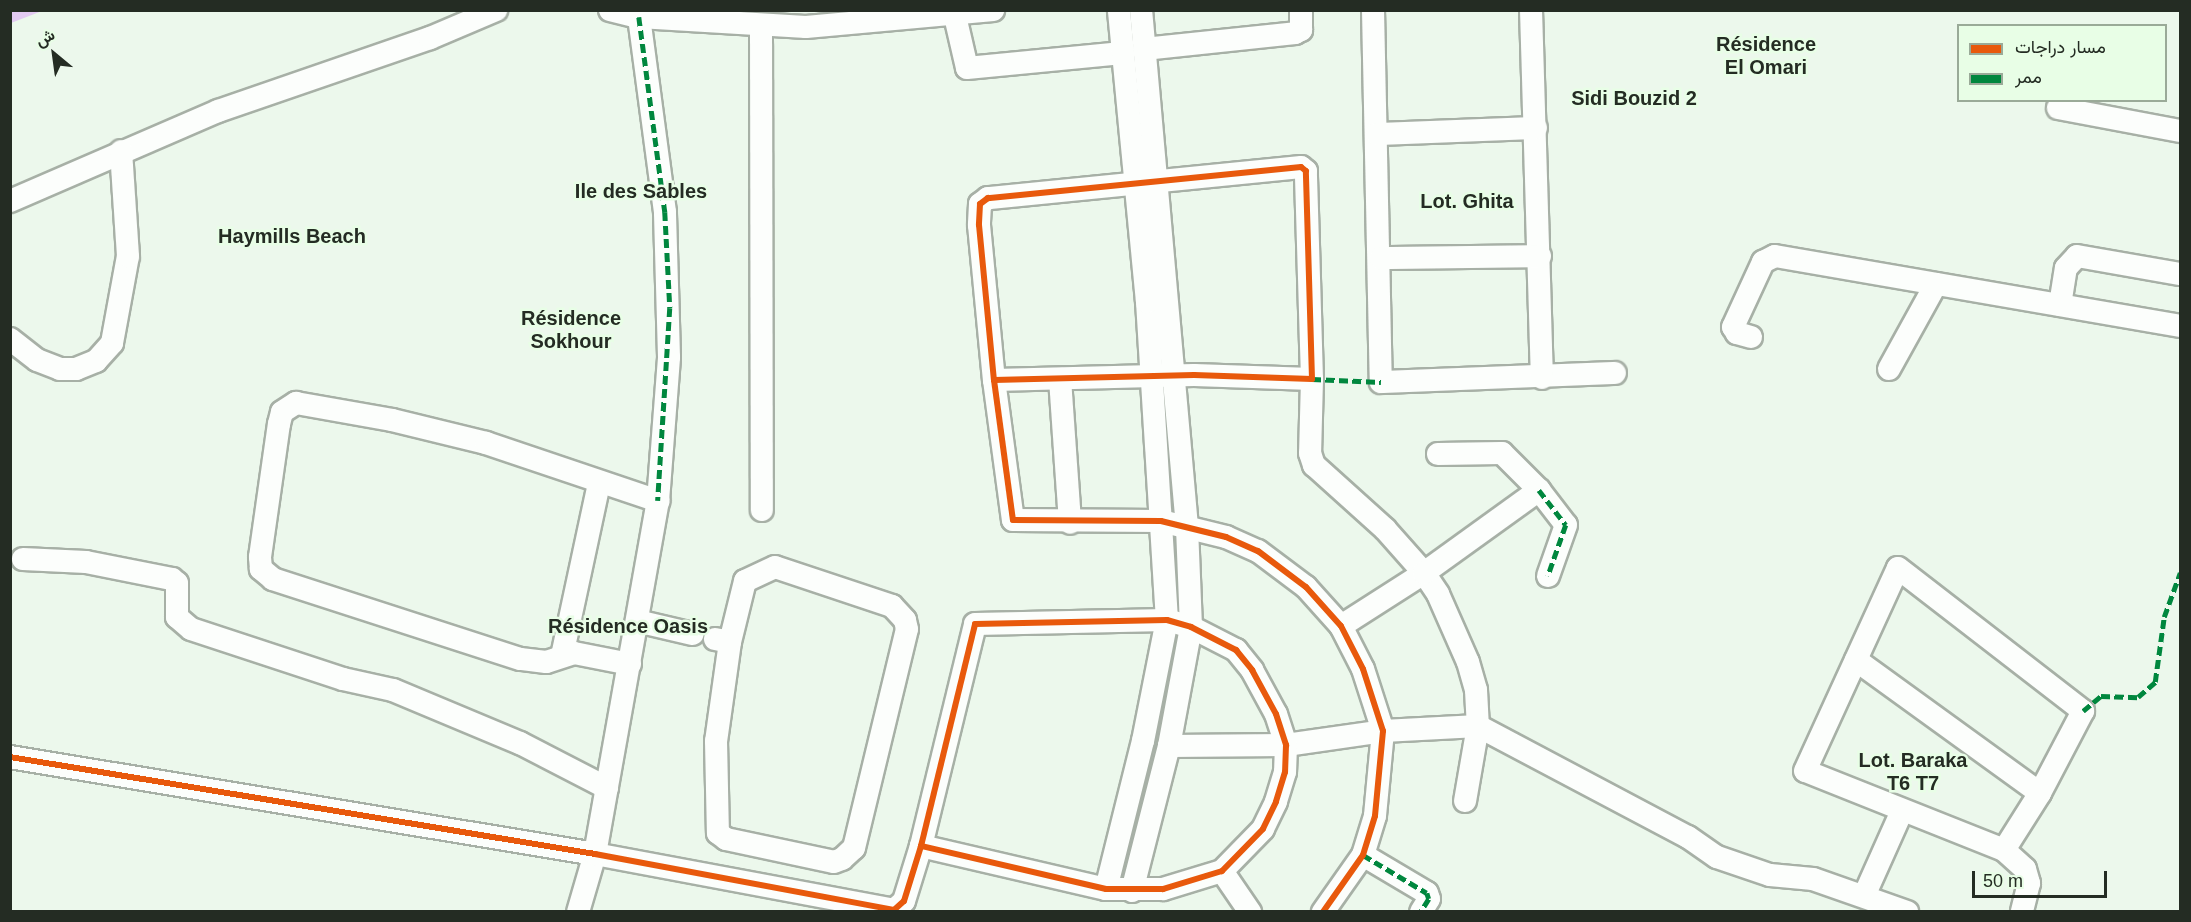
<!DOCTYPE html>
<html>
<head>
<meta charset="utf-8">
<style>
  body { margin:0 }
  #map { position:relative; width:2191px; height:922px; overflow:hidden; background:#ecf8ec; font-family:Arial,Vazirmatn,sans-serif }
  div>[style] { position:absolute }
  .water>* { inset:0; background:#e3caf2 }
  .roads { filter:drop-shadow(2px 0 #a7b0a6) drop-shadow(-2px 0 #a7b0a6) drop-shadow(0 2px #a7b0a6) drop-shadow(0 -2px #a7b0a6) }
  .minor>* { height:22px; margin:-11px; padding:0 11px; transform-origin:11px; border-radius:11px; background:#fcfefc }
  .quiet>* { height:4.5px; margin-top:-2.25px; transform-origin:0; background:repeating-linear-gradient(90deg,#00873e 0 9px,transparent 0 13.5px) }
  .cycleway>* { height:6px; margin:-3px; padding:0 3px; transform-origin:3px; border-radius:3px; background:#e8590c }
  span { translate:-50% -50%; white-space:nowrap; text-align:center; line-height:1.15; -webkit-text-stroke:5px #e8fee6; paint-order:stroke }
  .quarter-label { font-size:20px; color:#242c23; font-weight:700 }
  .frame { position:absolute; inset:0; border:12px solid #242c23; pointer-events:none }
  .legend { position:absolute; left:1957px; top:24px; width:210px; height:78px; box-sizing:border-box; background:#e8fee6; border:2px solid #9aaa98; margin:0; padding:8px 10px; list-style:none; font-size:18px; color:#242c23 }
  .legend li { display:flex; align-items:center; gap:12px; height:30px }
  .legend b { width:30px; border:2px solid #9aaa98 }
  .north { position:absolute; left:24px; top:24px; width:60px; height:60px; -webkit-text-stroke:4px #e8fee6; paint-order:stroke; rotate:331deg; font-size:16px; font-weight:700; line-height:24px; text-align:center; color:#242c23 }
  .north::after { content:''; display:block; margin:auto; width:21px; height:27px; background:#242c23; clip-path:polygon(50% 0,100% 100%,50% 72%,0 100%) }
  .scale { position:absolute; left:1972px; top:871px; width:135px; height:27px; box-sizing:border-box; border:3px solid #242c23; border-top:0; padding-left:8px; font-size:18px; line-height:21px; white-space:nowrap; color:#242c23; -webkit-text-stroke:4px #e8fee6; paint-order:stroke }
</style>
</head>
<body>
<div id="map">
  <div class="water">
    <div style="clip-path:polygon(11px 10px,42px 10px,42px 11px,11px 23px)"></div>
  </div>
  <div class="roads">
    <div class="minor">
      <div style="left:610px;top:10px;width:30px;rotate:14deg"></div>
      <div style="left:639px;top:17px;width:167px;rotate:3.4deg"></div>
      <div style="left:806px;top:27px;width:188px;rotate:-5.2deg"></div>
      <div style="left:1373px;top:10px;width:372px;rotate:88.8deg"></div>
      <div style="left:1381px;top:382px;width:234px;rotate:-2.2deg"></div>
      <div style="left:1531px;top:10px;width:368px;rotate:88.3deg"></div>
      <div style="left:955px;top:16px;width:53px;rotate:77deg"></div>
      <div style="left:967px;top:68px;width:156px;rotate:-5.5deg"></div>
      <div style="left:761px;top:25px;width:485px;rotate:89.9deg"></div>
      <div style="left:1144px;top:49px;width:152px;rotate:-6deg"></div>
      <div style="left:1295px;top:33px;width:7px;rotate:-27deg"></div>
      <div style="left:1301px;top:30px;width:20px;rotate:-90deg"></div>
      <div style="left:2058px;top:108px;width:124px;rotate:10.7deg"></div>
      <div style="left:1377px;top:134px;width:159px;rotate:-2.2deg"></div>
      <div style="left:10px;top:201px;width:227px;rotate:-23.4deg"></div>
      <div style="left:218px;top:111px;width:224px;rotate:-19deg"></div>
      <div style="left:430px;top:38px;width:72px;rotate:-23deg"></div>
      <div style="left:1381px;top:258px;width:159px;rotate:-0.7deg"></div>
      <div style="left:2060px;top:305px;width:37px;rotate:-81deg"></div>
      <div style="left:2066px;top:268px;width:16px;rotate:-47deg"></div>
      <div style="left:2077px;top:256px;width:105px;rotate:9.9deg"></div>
      <div style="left:1751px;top:337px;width:15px;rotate:-164deg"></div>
      <div style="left:1737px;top:333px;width:7px;rotate:-124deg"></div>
      <div style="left:1733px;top:327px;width:72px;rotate:-65.2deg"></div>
      <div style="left:1763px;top:262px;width:13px;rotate:-27deg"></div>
      <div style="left:1775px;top:256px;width:411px;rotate:9.8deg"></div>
      <div style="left:10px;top:339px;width:34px;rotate:38deg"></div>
      <div style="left:37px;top:360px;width:25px;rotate:21deg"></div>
      <div style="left:60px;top:369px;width:16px"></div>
      <div style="left:76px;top:369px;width:22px;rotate:-22deg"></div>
      <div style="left:96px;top:361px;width:24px;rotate:-48deg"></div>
      <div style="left:112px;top:343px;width:88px;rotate:-79.6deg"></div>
      <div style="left:128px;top:256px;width:105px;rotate:-93.8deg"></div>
      <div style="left:1889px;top:369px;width:97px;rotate:-61.1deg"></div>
      <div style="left:1060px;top:379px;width:144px;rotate:86deg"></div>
      <div style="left:1312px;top:379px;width:74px;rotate:91.5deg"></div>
      <div style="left:1310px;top:453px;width:13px;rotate:72deg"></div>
      <div style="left:1314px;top:465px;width:96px;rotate:42deg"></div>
      <div style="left:1385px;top:529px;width:59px;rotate:48.4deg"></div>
      <div style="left:1424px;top:573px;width:25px;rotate:56deg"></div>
      <div style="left:1438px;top:594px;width:74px;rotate:66.2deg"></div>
      <div style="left:1468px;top:662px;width:29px;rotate:74deg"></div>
      <div style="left:1476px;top:690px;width:36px;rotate:87deg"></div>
      <div style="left:1478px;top:726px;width:76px;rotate:99.8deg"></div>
      <div style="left:994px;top:380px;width:200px;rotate:-1.4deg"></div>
      <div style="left:1194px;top:375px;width:118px;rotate:1.9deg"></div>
      <div style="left:1312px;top:379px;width:208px;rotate:-91.7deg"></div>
      <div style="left:1306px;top:171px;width:6px;rotate:-141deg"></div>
      <div style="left:1301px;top:167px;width:315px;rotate:174.3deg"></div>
      <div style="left:988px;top:198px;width:10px;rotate:143deg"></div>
      <div style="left:980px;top:204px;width:21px;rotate:93deg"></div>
      <div style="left:979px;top:225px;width:156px;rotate:84.5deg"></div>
      <div style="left:994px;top:380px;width:141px;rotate:82.3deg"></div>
      <div style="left:1013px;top:520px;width:148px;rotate:0.4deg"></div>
      <div style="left:1161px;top:521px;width:67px;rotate:13.8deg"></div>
      <div style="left:1226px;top:537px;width:35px;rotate:24deg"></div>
      <div style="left:1258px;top:551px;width:60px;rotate:36.9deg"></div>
      <div style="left:1306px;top:587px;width:52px;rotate:48.1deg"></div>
      <div style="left:1341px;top:626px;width:48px;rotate:62.9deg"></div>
      <div style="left:1363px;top:669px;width:65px;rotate:72.1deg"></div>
      <div style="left:1383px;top:731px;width:85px;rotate:95.4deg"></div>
      <div style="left:1375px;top:816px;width:41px;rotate:107.1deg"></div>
      <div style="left:1363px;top:855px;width:70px;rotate:125.1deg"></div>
      <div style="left:1438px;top:454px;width:64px;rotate:-0.9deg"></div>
      <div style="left:1502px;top:453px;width:52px;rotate:45deg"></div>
      <div style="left:1539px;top:490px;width:44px;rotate:52.4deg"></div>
      <div style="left:1566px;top:525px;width:54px;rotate:109.4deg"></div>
      <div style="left:23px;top:559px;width:63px;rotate:2.7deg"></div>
      <div style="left:86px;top:562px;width:88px;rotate:11.2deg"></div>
      <div style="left:172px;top:579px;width:6px;rotate:39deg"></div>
      <div style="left:177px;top:583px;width:34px;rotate:90deg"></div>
      <div style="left:177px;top:617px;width:18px;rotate:41deg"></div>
      <div style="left:191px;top:629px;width:160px;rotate:18.2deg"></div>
      <div style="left:343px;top:679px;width:51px;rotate:12.4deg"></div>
      <div style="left:393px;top:690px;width:138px;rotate:22.7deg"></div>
      <div style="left:520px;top:743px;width:98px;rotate:27.3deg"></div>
      <div style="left:1898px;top:568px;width:234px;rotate:37.7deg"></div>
      <div style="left:2083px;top:711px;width:93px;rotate:117.7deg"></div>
      <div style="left:2040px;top:793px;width:67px;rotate:122.3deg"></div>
      <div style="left:2004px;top:850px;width:214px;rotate:-158.3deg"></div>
      <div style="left:1805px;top:771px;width:223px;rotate:-65.4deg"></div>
      <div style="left:637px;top:621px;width:57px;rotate:13.1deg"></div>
      <div style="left:1341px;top:626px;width:98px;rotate:-32.6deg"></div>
      <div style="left:1424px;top:573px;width:142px;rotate:-35.8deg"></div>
      <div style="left:715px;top:639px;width:15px;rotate:11deg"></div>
      <div style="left:730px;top:642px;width:100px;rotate:98deg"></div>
      <div style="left:716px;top:741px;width:92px;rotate:88.8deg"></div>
      <div style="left:718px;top:833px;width:10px;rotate:37deg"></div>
      <div style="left:726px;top:839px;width:110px;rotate:12deg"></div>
      <div style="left:834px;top:862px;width:9px;rotate:-21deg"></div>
      <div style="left:842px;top:859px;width:16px;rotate:-43deg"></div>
      <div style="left:854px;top:848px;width:225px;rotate:-76.4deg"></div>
      <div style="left:907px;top:629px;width:9px;rotate:-103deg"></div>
      <div style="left:905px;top:620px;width:19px;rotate:-133deg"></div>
      <div style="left:892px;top:606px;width:123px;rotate:-161.6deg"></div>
      <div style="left:775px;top:567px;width:33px;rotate:155deg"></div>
      <div style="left:745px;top:581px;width:63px;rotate:103.8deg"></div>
      <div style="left:562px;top:656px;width:177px;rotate:-77.9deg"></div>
      <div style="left:1856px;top:660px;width:227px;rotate:35.9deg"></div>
      <div style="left:630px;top:664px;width:57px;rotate:-168.9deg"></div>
      <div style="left:574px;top:653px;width:29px;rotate:162deg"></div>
      <div style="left:546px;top:662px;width:26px;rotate:-173deg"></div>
      <div style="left:520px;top:659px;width:260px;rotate:-162.1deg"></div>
      <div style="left:273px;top:579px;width:16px;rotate:-140deg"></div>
      <div style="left:261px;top:569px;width:12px;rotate:-95deg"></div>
      <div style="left:260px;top:557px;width:134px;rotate:-81.9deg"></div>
      <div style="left:279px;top:424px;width:12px;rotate:-76deg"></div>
      <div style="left:282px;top:412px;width:17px;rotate:-33deg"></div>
      <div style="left:296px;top:403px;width:97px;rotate:10deg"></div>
      <div style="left:392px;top:420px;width:97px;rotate:13.7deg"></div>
      <div style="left:486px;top:443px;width:182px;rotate:18.6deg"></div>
      <div style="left:1169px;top:746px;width:117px;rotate:-0.5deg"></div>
      <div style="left:1286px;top:745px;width:98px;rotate:-8.2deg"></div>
      <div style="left:1383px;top:731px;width:95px;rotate:-3deg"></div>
      <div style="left:1478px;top:726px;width:238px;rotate:27.9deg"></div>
      <div style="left:1688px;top:837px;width:35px;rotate:35deg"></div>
      <div style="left:1717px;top:857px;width:56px;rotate:18.8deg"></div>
      <div style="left:1770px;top:875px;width:43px;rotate:5.3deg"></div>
      <div style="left:1813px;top:879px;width:100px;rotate:19.3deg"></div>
      <div style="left:10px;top:757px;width:593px;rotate:9.41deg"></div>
      <div style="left:595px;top:854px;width:304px;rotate:10.6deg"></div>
      <div style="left:894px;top:910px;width:13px;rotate:-42deg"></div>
      <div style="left:904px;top:901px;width:58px;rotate:-72.8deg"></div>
      <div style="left:921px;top:846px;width:228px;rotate:-76.3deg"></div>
      <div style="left:975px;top:624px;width:192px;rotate:-1.2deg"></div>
      <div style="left:1167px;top:620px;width:25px;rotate:16deg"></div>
      <div style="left:1191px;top:627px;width:51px;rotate:27.1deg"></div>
      <div style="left:1236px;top:650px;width:26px;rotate:51deg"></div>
      <div style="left:1252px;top:670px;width:50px;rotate:61.4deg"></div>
      <div style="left:1276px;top:714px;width:33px;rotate:72deg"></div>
      <div style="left:1286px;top:745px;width:27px;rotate:92deg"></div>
      <div style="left:1285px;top:772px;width:31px;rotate:107deg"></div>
      <div style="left:1276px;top:802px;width:30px;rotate:116deg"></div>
      <div style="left:1263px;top:829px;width:59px;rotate:134.3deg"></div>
      <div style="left:1222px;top:871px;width:62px;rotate:163deg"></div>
      <div style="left:1163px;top:889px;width:57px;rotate:180deg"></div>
      <div style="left:1106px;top:889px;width:190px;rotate:-166.9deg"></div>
      <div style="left:2004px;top:850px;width:28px;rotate:42deg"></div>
      <div style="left:2025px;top:869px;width:15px;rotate:74deg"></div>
      <div style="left:2029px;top:883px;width:30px;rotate:104deg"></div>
      <div style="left:1363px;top:855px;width:74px;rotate:30.7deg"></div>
      <div style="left:1427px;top:893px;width:6px;rotate:72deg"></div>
      <div style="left:1429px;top:899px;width:15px;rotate:122deg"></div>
      <div style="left:1222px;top:871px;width:50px;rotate:55.7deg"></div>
      <div style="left:1106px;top:889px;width:153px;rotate:-76deg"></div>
      <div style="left:1143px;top:741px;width:123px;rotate:-78.8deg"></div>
      <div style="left:1167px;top:620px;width:319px;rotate:-93.6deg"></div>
      <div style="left:1147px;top:302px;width:293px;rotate:-95.5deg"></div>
      <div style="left:1132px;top:891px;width:150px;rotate:-75.7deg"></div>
      <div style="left:1169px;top:746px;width:121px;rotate:-79.5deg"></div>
      <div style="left:1191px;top:627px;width:100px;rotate:-92.3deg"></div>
      <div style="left:1187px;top:527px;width:519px;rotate:-95.08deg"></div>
      <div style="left:1864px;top:896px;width:93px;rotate:-65.9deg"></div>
      <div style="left:578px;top:912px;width:60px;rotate:-73.7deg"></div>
      <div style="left:595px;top:854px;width:359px;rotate:-79.9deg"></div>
      <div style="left:658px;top:501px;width:144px;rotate:-85.6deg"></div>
      <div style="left:669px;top:357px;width:145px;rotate:-91.6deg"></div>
      <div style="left:665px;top:212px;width:197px;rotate:-97.6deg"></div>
    </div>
  </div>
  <div class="quiet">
    <div style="left:639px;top:17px;width:197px;rotate:82.4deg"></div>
    <div style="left:665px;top:212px;width:96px;rotate:87deg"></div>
    <div style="left:670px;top:308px;width:193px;rotate:93.6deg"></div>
    <div style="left:1312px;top:379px;width:69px;rotate:2.5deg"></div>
    <div style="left:1539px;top:490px;width:44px;rotate:52.4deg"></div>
    <div style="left:1566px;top:525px;width:54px;rotate:109.4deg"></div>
    <div style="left:2083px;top:711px;width:23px;rotate:-40deg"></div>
    <div style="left:2101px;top:696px;width:37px;rotate:2deg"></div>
    <div style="left:2138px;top:697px;width:23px;rotate:-41deg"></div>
    <div style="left:2155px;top:682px;width:66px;rotate:-82.1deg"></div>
    <div style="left:2164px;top:617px;width:47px;rotate:-70deg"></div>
    <div style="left:1363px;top:855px;width:74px;rotate:30.7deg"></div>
    <div style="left:1427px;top:893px;width:6px;rotate:72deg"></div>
    <div style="left:1429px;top:899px;width:15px;rotate:122deg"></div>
  </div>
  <div class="cycleway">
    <div style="left:994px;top:380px;width:200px;rotate:-1.4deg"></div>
    <div style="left:1194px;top:375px;width:118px;rotate:1.9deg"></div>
    <div style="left:1312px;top:379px;width:208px;rotate:-91.7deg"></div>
    <div style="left:1306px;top:171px;width:6px;rotate:-141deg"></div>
    <div style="left:1301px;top:167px;width:315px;rotate:174.3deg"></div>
    <div style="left:988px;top:198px;width:10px;rotate:143deg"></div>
    <div style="left:980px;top:204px;width:21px;rotate:93deg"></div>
    <div style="left:979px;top:225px;width:156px;rotate:84.5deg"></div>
    <div style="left:994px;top:380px;width:141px;rotate:82.3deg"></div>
    <div style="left:1013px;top:520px;width:148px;rotate:0.4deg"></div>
    <div style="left:1161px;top:521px;width:67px;rotate:13.8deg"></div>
    <div style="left:1226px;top:537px;width:35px;rotate:24deg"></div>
    <div style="left:1258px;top:551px;width:60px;rotate:36.9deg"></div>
    <div style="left:1306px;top:587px;width:52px;rotate:48.1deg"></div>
    <div style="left:1341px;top:626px;width:48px;rotate:62.9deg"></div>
    <div style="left:1363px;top:669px;width:65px;rotate:72.1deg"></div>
    <div style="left:1383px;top:731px;width:85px;rotate:95.4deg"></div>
    <div style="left:1375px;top:816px;width:41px;rotate:107.1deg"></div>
    <div style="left:1363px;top:855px;width:70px;rotate:125.1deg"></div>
    <div style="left:10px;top:757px;width:593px;rotate:9.41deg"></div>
    <div style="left:595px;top:854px;width:304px;rotate:10.6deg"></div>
    <div style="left:894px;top:910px;width:13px;rotate:-42deg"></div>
    <div style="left:904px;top:901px;width:58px;rotate:-72.8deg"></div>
    <div style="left:921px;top:846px;width:228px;rotate:-76.3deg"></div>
    <div style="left:975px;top:624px;width:192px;rotate:-1.2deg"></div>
    <div style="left:1167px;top:620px;width:25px;rotate:16deg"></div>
    <div style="left:1191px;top:627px;width:51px;rotate:27.1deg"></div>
    <div style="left:1236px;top:650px;width:26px;rotate:51deg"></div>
    <div style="left:1252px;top:670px;width:50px;rotate:61.4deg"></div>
    <div style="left:1276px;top:714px;width:33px;rotate:72deg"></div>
    <div style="left:1286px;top:745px;width:27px;rotate:92deg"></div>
    <div style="left:1285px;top:772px;width:31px;rotate:107deg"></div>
    <div style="left:1276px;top:802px;width:30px;rotate:116deg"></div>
    <div style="left:1263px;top:829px;width:59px;rotate:134.3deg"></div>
    <div style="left:1222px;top:871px;width:62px;rotate:163deg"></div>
    <div style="left:1163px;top:889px;width:57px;rotate:180deg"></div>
    <div style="left:1106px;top:889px;width:190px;rotate:-166.9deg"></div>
  </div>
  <div class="quarter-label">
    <span style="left:1766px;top:56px">Résidence<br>El Omari</span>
    <span style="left:1634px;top:98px">Sidi Bouzid 2</span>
    <span style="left:641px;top:191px">Ile des Sables</span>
    <span style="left:1467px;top:201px">Lot. Ghita</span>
    <span style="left:292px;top:236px">Haymills Beach</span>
    <span style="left:571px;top:330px">Résidence<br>Sokhour</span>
    <span style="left:628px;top:626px">Résidence Oasis</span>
    <span style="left:1913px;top:772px">Lot. Baraka<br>T6 T7</span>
  </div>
  <div class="frame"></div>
  <ul class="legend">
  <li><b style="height:8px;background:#e8590c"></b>مسار دراجات</li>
  <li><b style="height:8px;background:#00873e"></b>ممر</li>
  </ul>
  <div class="north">ش</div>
  <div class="scale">50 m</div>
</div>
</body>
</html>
